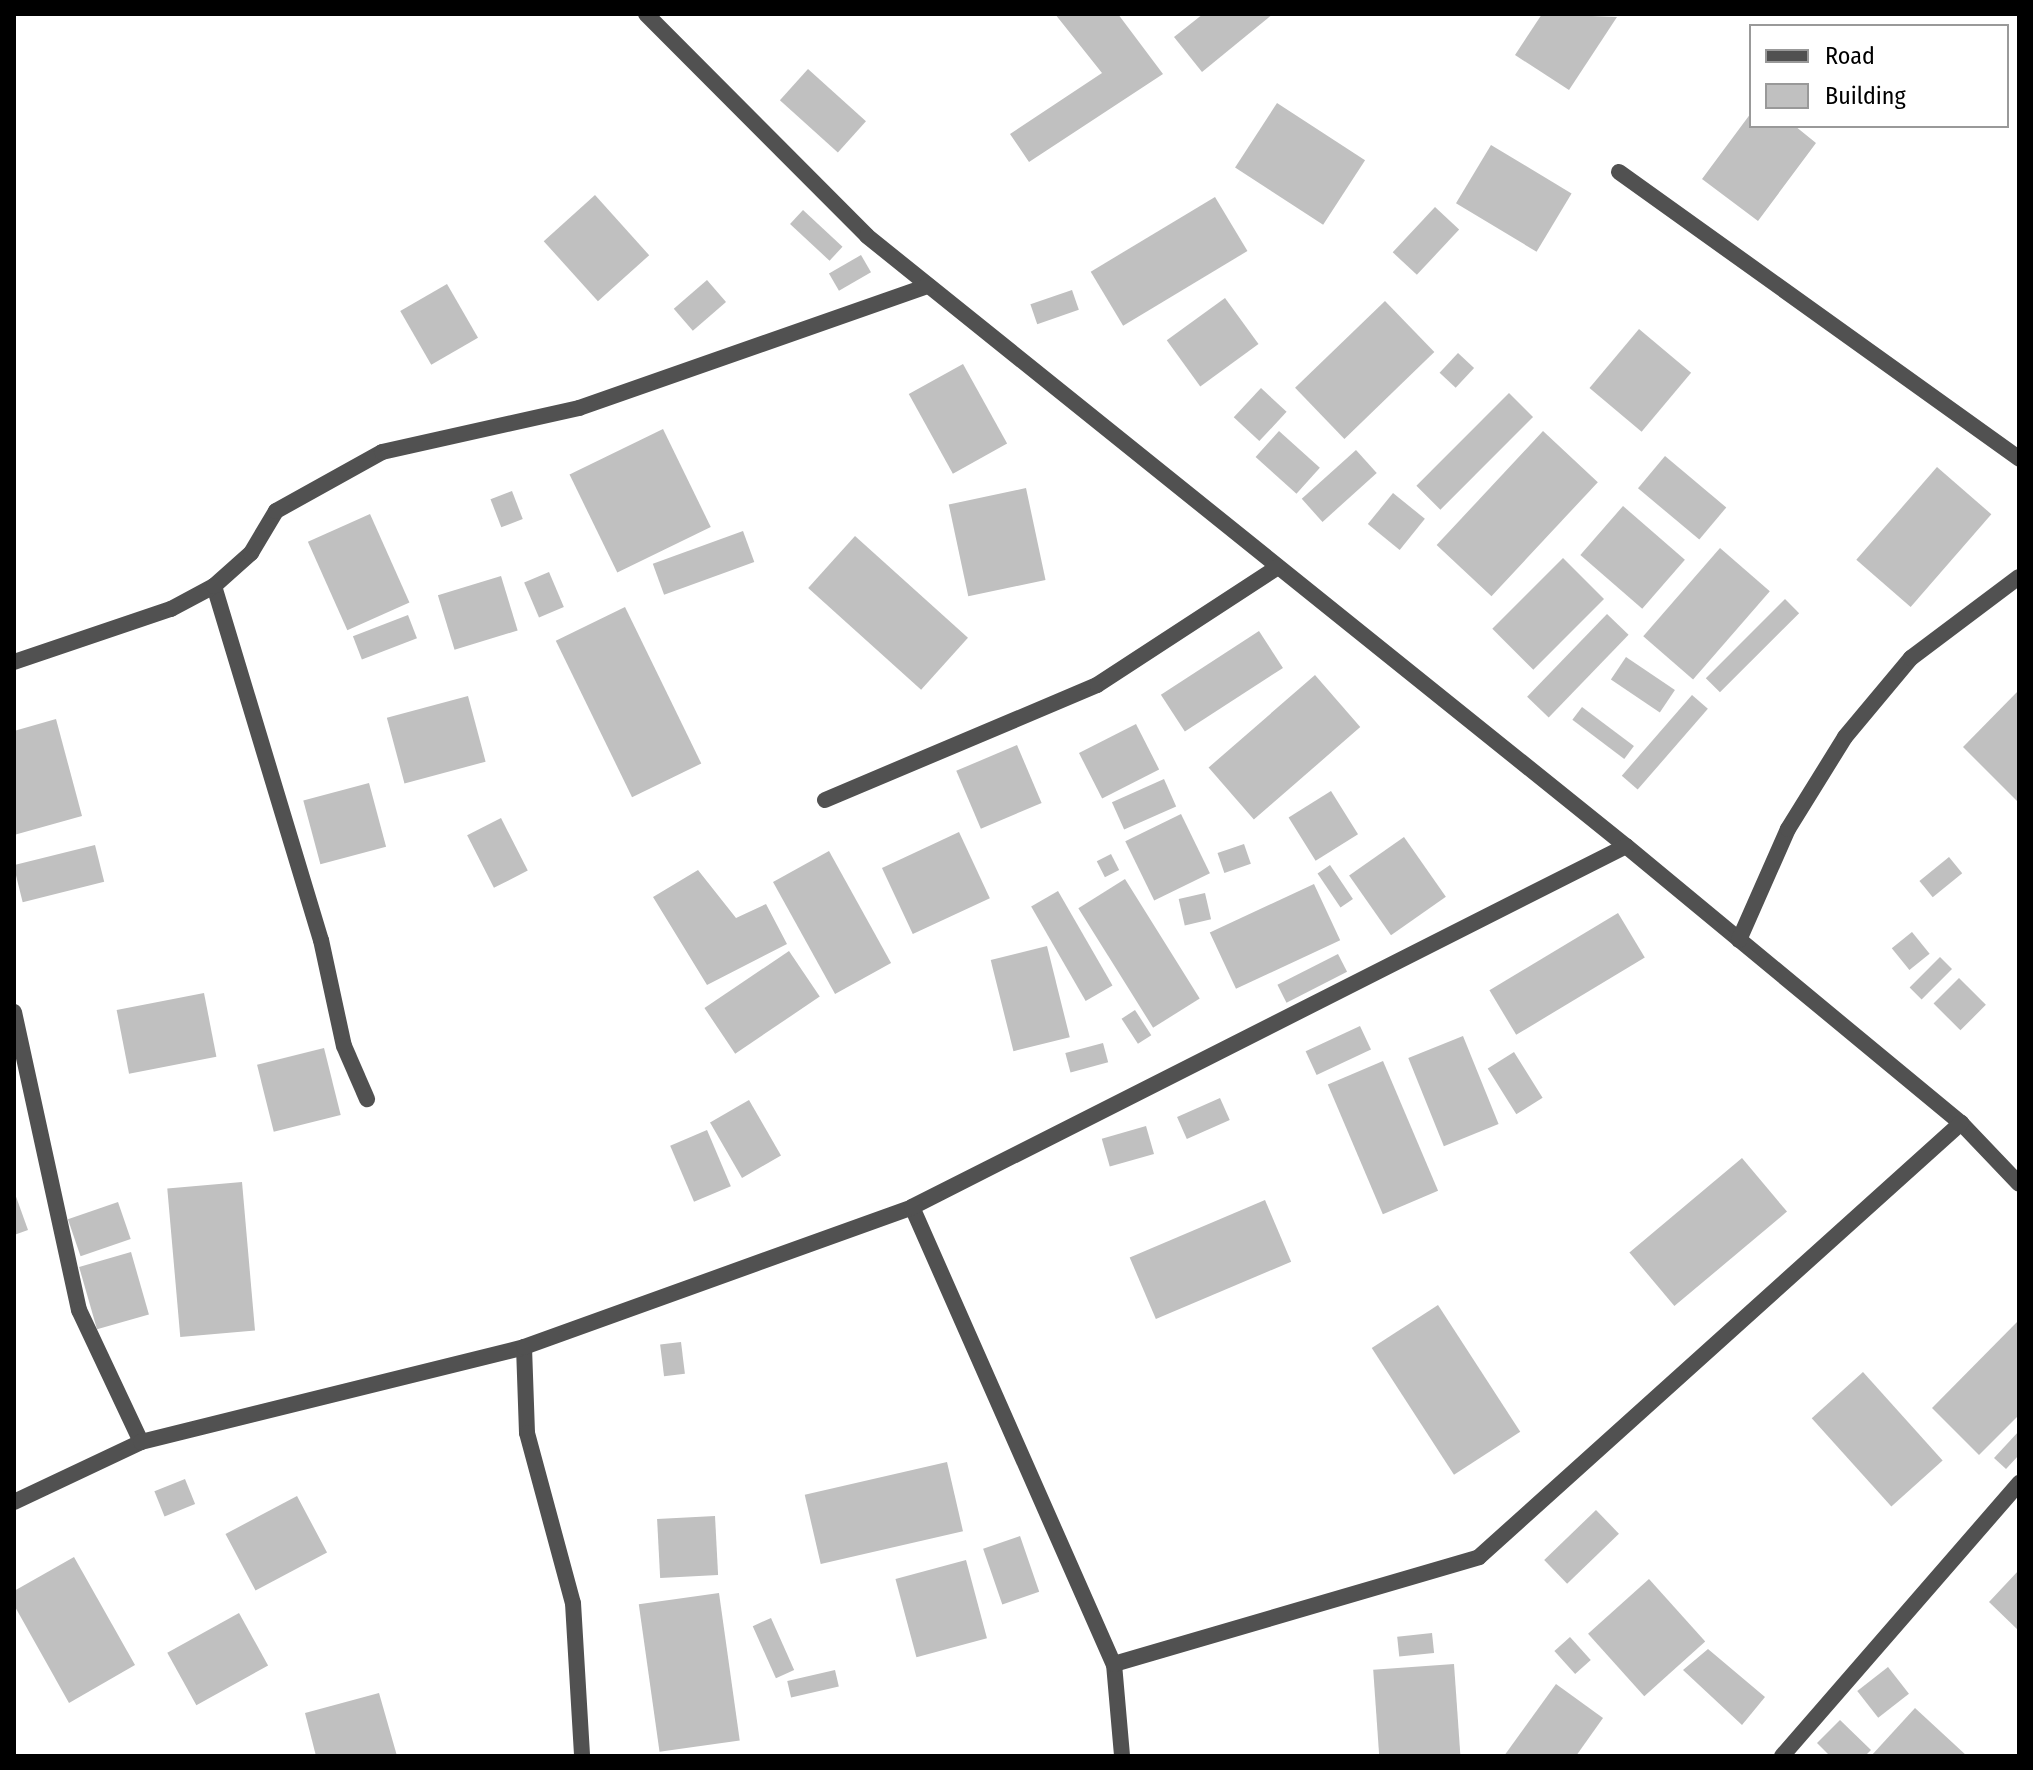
<!DOCTYPE html>
<html>
<head>
<meta charset="utf-8">
<style>
  body { margin:0 }
  #map { position:relative; width:2033px; height:1770px; overflow:hidden; background:#fff; font-family:"Fira Sans Condensed",sans-serif }
  div>[style] { position:absolute }
  .building>* { inset:0; background:#c0c0c0; transform-origin:0 0 }
  .minor>* { height:16px; margin:-8px; padding:0 8px; transform-origin:8px; border-radius:8px; background:#515151 }
  span { translate:-50% -50%; white-space:nowrap; text-align:center; line-height:1.15; -webkit-text-stroke:8px #fff; paint-order:stroke }
  .frame { position:absolute; inset:0; border:16px solid #000; pointer-events:none }
  .legend { position:absolute; left:1749px; top:24px; width:260px; height:104px; box-sizing:border-box; background:#fff; border:2px solid #999; margin:0; padding:10px 14px; list-style:none; font-size:24px; color:#000 }
  .legend li { display:flex; align-items:center; gap:16px; height:40px }
  .legend b { width:40px; border:2px solid #999 }
</style>
</head>
<body>
<div id="map">
  <div class="building">
    <div style="clip-path:polygon(1055px 14px,1118px 14px,1163px 74px,1029px 162px,1010px 134px,1102px 73px)"></div>
    <div style="clip-path:polygon(1203px 14px,1273px 14px,1202px 72px,1174px 37px)"></div>
    <div style="clip-path:polygon(1542px 14px,1617px 17px,1569px 90px,1515px 55px)"></div>
    <div style="left:808px;top:69px;width:78px;height:42px;rotate:42deg"></div>
    <div style="left:1277px;top:103px;width:105px;height:77px;rotate:33deg"></div>
    <div style="clip-path:polygon(1751px 113px,1751px 126px,1795px 126px,1816px 143px,1758px 221px,1702px 179px)"></div>
    <div style="left:1491px;top:145px;width:94px;height:68px;rotate:31deg"></div>
    <div style="left:595px;top:195px;width:81px;height:69px;rotate:48deg"></div>
    <div style="left:1215px;top:197px;width:63px;height:145px;rotate:59deg"></div>
    <div style="left:1435px;top:207px;width:33px;height:62px;rotate:43deg"></div>
    <div style="left:803px;top:210px;width:54px;height:19px;rotate:43deg"></div>
    <div style="left:861px;top:255px;width:20px;height:37px;rotate:60deg"></div>
    <div style="left:707px;top:280px;width:29px;height:44px;rotate:49deg"></div>
    <div style="left:447px;top:284px;width:62px;height:54px;rotate:60deg"></div>
    <div style="left:1072px;top:290px;width:21px;height:44px;rotate:71deg"></div>
    <div style="left:1225px;top:298px;width:57px;height:72px;rotate:54deg"></div>
    <div style="left:1385px;top:301px;width:71px;height:125px;rotate:46deg"></div>
    <div style="left:1639px;top:329px;width:68px;height:77px;rotate:40deg"></div>
    <div style="left:1458px;top:353px;width:22px;height:27px;rotate:43deg"></div>
    <div style="left:963px;top:364px;width:91px;height:62px;rotate:61deg"></div>
    <div style="left:1261px;top:388px;width:35px;height:40px;rotate:43deg"></div>
    <div style="left:1509px;top:393px;width:34px;height:131px;rotate:45deg"></div>
    <div style="left:663px;top:429px;width:109px;height:104px;rotate:64deg"></div>
    <div style="left:1279px;top:431px;width:55px;height:35px;rotate:42deg"></div>
    <div style="left:1543px;top:431px;width:75px;height:156px;rotate:43deg"></div>
    <div style="left:1356px;top:450px;width:31px;height:73px;rotate:48deg"></div>
    <div style="left:1665px;top:456px;width:80px;height:42px;rotate:40deg"></div>
    <div style="left:1937px;top:467px;width:72px;height:123px;rotate:41deg"></div>
    <div style="left:1026px;top:488px;width:94px;height:79px;rotate:78deg"></div>
    <div style="left:512px;top:491px;width:30px;height:23px;rotate:69deg"></div>
    <div style="left:1393px;top:493px;width:41px;height:40px;rotate:39deg"></div>
    <div style="left:1623px;top:506px;width:82px;height:65px;rotate:41deg"></div>
    <div style="left:370px;top:514px;width:97px;height:68px;rotate:66deg"></div>
    <div style="left:743px;top:531px;width:33px;height:96px;rotate:70deg"></div>
    <div style="left:855px;top:536px;width:152px;height:70px;rotate:42deg"></div>
    <div style="left:1720px;top:548px;width:66px;height:117px;rotate:41deg"></div>
    <div style="left:1563px;top:558px;width:58px;height:100px;rotate:45deg"></div>
    <div style="left:549px;top:572px;width:38px;height:27px;rotate:67deg"></div>
    <div style="left:501px;top:576px;width:57px;height:66px;rotate:73deg"></div>
    <div style="left:1785px;top:599px;width:20px;height:112px;rotate:45deg"></div>
    <div style="left:625px;top:607px;width:174px;height:77px;rotate:64deg"></div>
    <div style="left:1607px;top:614px;width:30px;height:115px;rotate:44deg"></div>
    <div style="left:408px;top:615px;width:25px;height:59px;rotate:69deg"></div>
    <div style="left:1259px;top:631px;width:44px;height:117px;rotate:57deg"></div>
    <div style="left:1626px;top:657px;width:59px;height:27px;rotate:34deg"></div>
    <div style="left:1315px;top:675px;width:69px;height:141px;rotate:49deg"></div>
    <div style="clip-path:polygon(2019px 690px,2019px 803px,1963px 747px)"></div>
    <div style="left:1692px;top:695px;width:21px;height:107px;rotate:41deg"></div>
    <div style="left:468px;top:696px;width:68px;height:84px;rotate:75deg"></div>
    <div style="left:1582px;top:707px;width:65px;height:16px;rotate:37deg"></div>
    <div style="clip-path:polygon(56px 719px,82px 816px,14px 835px,14px 731px)"></div>
    <div style="left:1136px;top:724px;width:51px;height:64px;rotate:63deg"></div>
    <div style="left:1017px;top:745px;width:63px;height:66px;rotate:67deg"></div>
    <div style="left:1164px;top:779px;width:30px;height:57px;rotate:66deg"></div>
    <div style="left:369px;top:783px;width:66px;height:68px;rotate:75deg"></div>
    <div style="left:1331px;top:791px;width:51px;height:50px;rotate:58deg"></div>
    <div style="left:1181px;top:814px;width:66px;height:62px;rotate:64deg"></div>
    <div style="left:501px;top:818px;width:59px;height:38px;rotate:63deg"></div>
    <div style="left:959px;top:832px;width:73px;height:85px;rotate:65deg"></div>
    <div style="left:1404px;top:837px;width:73px;height:67px;rotate:55deg"></div>
    <div style="left:1244px;top:844px;width:21px;height:28px;rotate:71deg"></div>
    <div style="left:95px;top:845px;width:38px;height:84px;rotate:76deg"></div>
    <div style="left:829px;top:851px;width:128px;height:64px;rotate:61deg"></div>
    <div style="left:1111px;top:854px;width:18px;height:16px;rotate:63deg"></div>
    <div style="left:1949px;top:857px;width:21px;height:38px;rotate:51deg"></div>
    <div style="left:1330px;top:865px;width:41px;height:15px;rotate:56deg"></div>
    <div style="clip-path:polygon(698px 870px,736px 918px,766px 904px,787px 944px,707px 985px,653px 897px)"></div>
    <div style="left:1125px;top:879px;width:141px;height:55px;rotate:58deg"></div>
    <div style="left:1314px;top:884px;width:62px;height:115px;rotate:65deg"></div>
    <div style="left:1058px;top:891px;width:109px;height:31px;rotate:60deg"></div>
    <div style="left:1205px;top:893px;width:27px;height:27px;rotate:77deg"></div>
    <div style="left:1618px;top:913px;width:52px;height:150px;rotate:59deg"></div>
    <div style="left:1912px;top:932px;width:28px;height:26px;rotate:51deg"></div>
    <div style="left:1047px;top:946px;width:94px;height:58px;rotate:76deg"></div>
    <div style="left:789px;top:951px;width:55px;height:102px;rotate:56deg"></div>
    <div style="left:1338px;top:954px;width:20px;height:68px;rotate:63deg"></div>
    <div style="left:1940px;top:957px;width:17px;height:43px;rotate:45deg"></div>
    <div style="left:1959px;top:978px;width:38px;height:36px;rotate:45deg"></div>
    <div style="left:204px;top:993px;width:65px;height:89px;rotate:79deg"></div>
    <div style="left:1135px;top:1010px;width:30px;height:16px;rotate:57deg"></div>
    <div style="left:1360px;top:1026px;width:26px;height:60px;rotate:65deg"></div>
    <div style="left:1463px;top:1036px;width:95px;height:59px;rotate:68deg"></div>
    <div style="left:1103px;top:1043px;width:20px;height:39px;rotate:75deg"></div>
    <div style="left:324px;top:1048px;width:69px;height:69px;rotate:76deg"></div>
    <div style="left:1514px;top:1052px;width:54px;height:31px;rotate:58deg"></div>
    <div style="left:1383px;top:1061px;width:141px;height:60px;rotate:67deg"></div>
    <div style="left:1220px;top:1098px;width:24px;height:47px;rotate:66deg"></div>
    <div style="left:749px;top:1100px;width:64px;height:45px;rotate:60deg"></div>
    <div style="left:1146px;top:1126px;width:29px;height:46px;rotate:74deg"></div>
    <div style="left:707px;top:1130px;width:61px;height:40px;rotate:67deg"></div>
    <div style="left:1742px;top:1158px;width:70px;height:147px;rotate:50deg"></div>
    <div style="left:242px;top:1182px;width:149px;height:75px;rotate:85deg"></div>
    <div style="clip-path:polygon(14px 1191px,28px 1230px,14px 1235px)"></div>
    <div style="left:1265px;top:1200px;width:67px;height:147px;rotate:67deg"></div>
    <div style="left:118px;top:1202px;width:39px;height:53px;rotate:71deg"></div>
    <div style="left:131px;top:1252px;width:65px;height:54px;rotate:74deg"></div>
    <div style="left:1438px;top:1305px;width:151px;height:79px;rotate:57deg"></div>
    <div style="clip-path:polygon(2019px 1320px,2019px 1415px,1979px 1455px,1932px 1408px)"></div>
    <div style="left:681px;top:1342px;width:32px;height:21px;rotate:83deg"></div>
    <div style="left:1863px;top:1372px;width:119px;height:69px;rotate:48deg"></div>
    <div style="clip-path:polygon(2019px 1431px,2019px 1455px,2006px 1469px,1994px 1458px)"></div>
    <div style="left:947px;top:1462px;width:71px;height:146px;rotate:77deg"></div>
    <div style="left:185px;top:1479px;width:27px;height:33px;rotate:68deg"></div>
    <div style="left:297px;top:1496px;width:64px;height:81px;rotate:62deg"></div>
    <div style="left:1596px;top:1510px;width:33px;height:72px;rotate:46deg"></div>
    <div style="left:715px;top:1516px;width:59px;height:58px;rotate:87deg"></div>
    <div style="left:1020px;top:1536px;width:59px;height:39px;rotate:71deg"></div>
    <div style="clip-path:polygon(74px 1557px,135px 1665px,69px 1703px,14px 1605px,14px 1591px)"></div>
    <div style="left:966px;top:1560px;width:81px;height:73px;rotate:75deg"></div>
    <div style="clip-path:polygon(2019px 1570px,2019px 1631px,1989px 1602px)"></div>
    <div style="left:1649px;top:1579px;width:84px;height:82px;rotate:48deg"></div>
    <div style="left:719px;top:1593px;width:149px;height:81px;rotate:82deg"></div>
    <div style="left:239px;top:1613px;width:60px;height:82px;rotate:61deg"></div>
    <div style="left:771px;top:1618px;width:57px;height:20px;rotate:66deg"></div>
    <div style="left:1432px;top:1633px;width:20px;height:35px;rotate:84deg"></div>
    <div style="left:1570px;top:1637px;width:31px;height:21px;rotate:48deg"></div>
    <div style="clip-path:polygon(1708px 1649px,1765px 1697px,1742px 1725px,1683px 1670px)"></div>
    <div style="left:1454px;top:1664px;width:92px;height:81px;rotate:86deg"></div>
    <div style="left:1888px;top:1667px;width:34px;height:39px;rotate:52deg"></div>
    <div style="left:835px;top:1670px;width:17px;height:49px;rotate:77deg"></div>
    <div style="clip-path:polygon(1556px 1684px,1603px 1718px,1576px 1756px,1504px 1756px)"></div>
    <div style="clip-path:polygon(379px 1693px,397px 1756px,316px 1756px,305px 1713px)"></div>
    <div style="clip-path:polygon(1915px 1708px,1967px 1756px,1871px 1756px)"></div>
    <div style="clip-path:polygon(1840px 1720px,1871px 1750px,1865px 1756px,1830px 1756px,1817px 1743px)"></div>
  </div>
  <div class="minor">
    <div style="left:646px;top:14px;width:313px;rotate:45.1deg"></div>
    <div style="left:867px;top:236px;width:974px;rotate:38.79deg"></div>
    <div style="left:1626px;top:846px;width:435px;rotate:39.6deg"></div>
    <div style="left:1961px;top:1123px;width:84px;rotate:46.4deg"></div>
    <div style="left:1619px;top:172px;width:492px;rotate:35.6deg"></div>
    <div style="left:214px;top:586px;width:370px;rotate:73.2deg"></div>
    <div style="left:321px;top:940px;width:108px;rotate:77.8deg"></div>
    <div style="left:344px;top:1046px;width:58px;rotate:66.5deg"></div>
    <div style="left:14px;top:662px;width:166px;rotate:-18.7deg"></div>
    <div style="left:171px;top:609px;width:49px;rotate:-28.1deg"></div>
    <div style="left:214px;top:586px;width:50px;rotate:-41.7deg"></div>
    <div style="left:251px;top:553px;width:49px;rotate:-59.2deg"></div>
    <div style="left:276px;top:511px;width:121px;rotate:-29.1deg"></div>
    <div style="left:382px;top:452px;width:202px;rotate:-12.6deg"></div>
    <div style="left:579px;top:408px;width:370px;rotate:-19.3deg"></div>
    <div style="left:825px;top:800px;width:295px;rotate:-22.9deg"></div>
    <div style="left:1097px;top:685px;width:216px;rotate:-33.1deg"></div>
    <div style="left:1739px;top:940px;width:121px;rotate:-66.2deg"></div>
    <div style="left:1788px;top:829px;width:108px;rotate:-58.2deg"></div>
    <div style="left:1845px;top:737px;width:103px;rotate:-50.1deg"></div>
    <div style="left:1911px;top:658px;width:135px;rotate:-36.9deg"></div>
    <div style="left:14px;top:1012px;width:305px;rotate:77.7deg"></div>
    <div style="left:79px;top:1310px;width:146px;rotate:64.8deg"></div>
    <div style="left:912px;top:1207px;width:500px;rotate:66.2deg"></div>
    <div style="left:1114px;top:1664px;width:92px;rotate:85deg"></div>
    <div style="left:524px;top:1347px;width:86px;rotate:88deg"></div>
    <div style="left:527px;top:1433px;width:176px;rotate:74.9deg"></div>
    <div style="left:573px;top:1603px;width:153px;rotate:86.6deg"></div>
    <div style="left:14px;top:1502px;width:140px;rotate:-25.3deg"></div>
    <div style="left:141px;top:1442px;width:395px;rotate:-13.9deg"></div>
    <div style="left:524px;top:1347px;width:412px;rotate:-19.8deg"></div>
    <div style="left:912px;top:1207px;width:800px;rotate:-26.82deg"></div>
    <div style="left:1114px;top:1664px;width:380px;rotate:-16.3deg"></div>
    <div style="left:1479px;top:1557px;width:649px;rotate:-42deg"></div>
    <div style="left:1782px;top:1756px;width:362px;rotate:-49deg"></div>
  </div>
  <div class="frame"></div>
  <ul class="legend">
  <li><b style="height:10px;background:#515151"></b>Road</li>
  <li><b style="height:22px;background:#c0c0c0"></b>Building</li>
  </ul>
</div>
</body>
</html>
